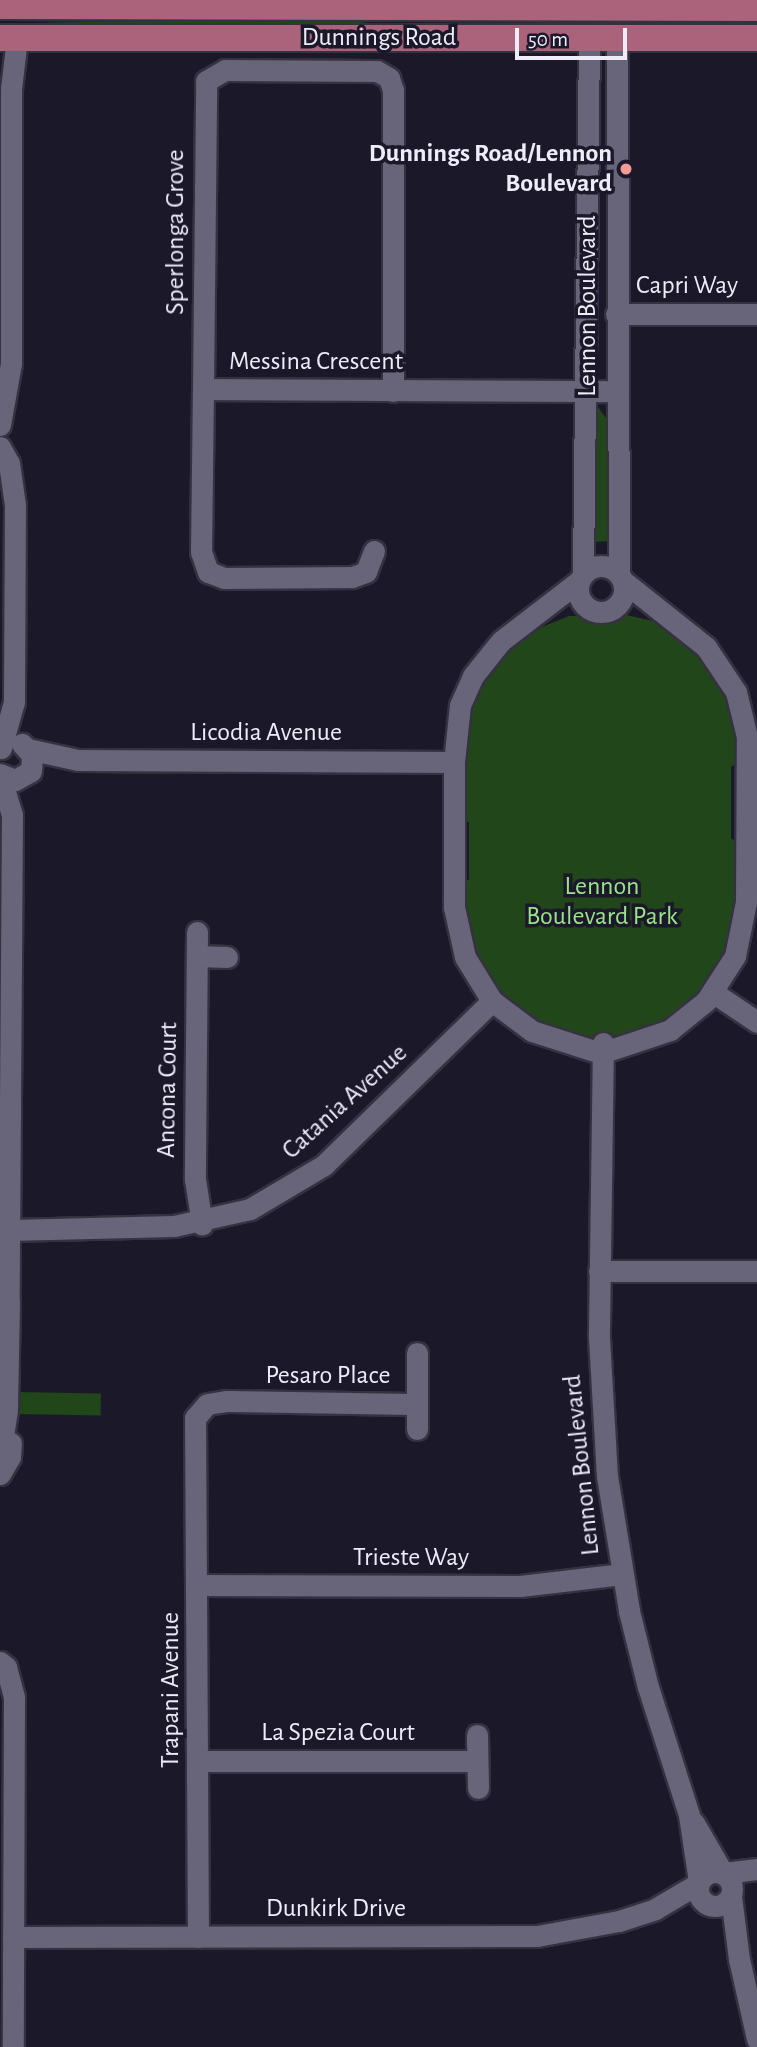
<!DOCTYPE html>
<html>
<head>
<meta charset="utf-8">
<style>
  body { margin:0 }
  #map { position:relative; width:757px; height:2047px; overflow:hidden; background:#1b182a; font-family:"Alegreya Sans",sans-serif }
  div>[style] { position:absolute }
  .green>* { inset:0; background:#21461a; transform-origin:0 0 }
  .roads { filter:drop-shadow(2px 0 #353240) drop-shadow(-2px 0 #353240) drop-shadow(0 2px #353240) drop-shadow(0 -2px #353240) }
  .minor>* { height:21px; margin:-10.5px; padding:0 10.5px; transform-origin:10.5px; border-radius:10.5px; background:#68647a }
  .minor>.ring { margin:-10.5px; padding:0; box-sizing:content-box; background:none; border:21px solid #68647a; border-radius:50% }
  .major>* { height:26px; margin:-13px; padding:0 13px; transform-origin:13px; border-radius:13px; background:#ab627b }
  .dots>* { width:19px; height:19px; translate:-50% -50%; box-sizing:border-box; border:4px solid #1b182a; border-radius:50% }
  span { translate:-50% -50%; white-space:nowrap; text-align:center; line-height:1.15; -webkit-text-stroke:7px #1b182a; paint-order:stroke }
  .street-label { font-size:26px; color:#eeecf9 }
  .poi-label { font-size:26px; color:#eeecf9; font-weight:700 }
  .right { translate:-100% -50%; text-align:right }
  .park-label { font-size:26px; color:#98e489 }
  .scale { position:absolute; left:515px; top:28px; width:112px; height:32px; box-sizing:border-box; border:4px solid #eeecf9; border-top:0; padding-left:9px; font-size:21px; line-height:24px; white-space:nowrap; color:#eeecf9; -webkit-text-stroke:5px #1b182a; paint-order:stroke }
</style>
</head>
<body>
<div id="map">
  <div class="green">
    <div style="clip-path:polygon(320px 18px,378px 24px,581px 25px,576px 30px,32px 27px,30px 23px)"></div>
    <div style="clip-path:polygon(595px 403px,609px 422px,609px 541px,592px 542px)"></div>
    <div style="clip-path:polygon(626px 615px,653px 621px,675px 633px,696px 649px,728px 696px,737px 734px,738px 762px,731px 767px,731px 838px,738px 843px,737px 908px,730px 946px,705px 991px,667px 1022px,629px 1036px,586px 1038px,538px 1025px,500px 996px,478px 965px,465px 929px,463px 884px,469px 879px,469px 823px,463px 817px,463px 744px,477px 689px,498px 657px,527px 633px,569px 616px)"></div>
    <div style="left:15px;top:1392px;width:86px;height:22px;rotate:1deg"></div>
  </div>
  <div class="roads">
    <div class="minor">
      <div style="left:617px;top:38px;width:536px;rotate:89.79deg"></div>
      <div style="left:616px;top:314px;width:141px"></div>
      <div style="left:203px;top:389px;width:308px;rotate:-89.4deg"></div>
      <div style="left:206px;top:81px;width:22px;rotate:-30deg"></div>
      <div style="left:225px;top:70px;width:152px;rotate:0.4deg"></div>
      <div style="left:377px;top:71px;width:14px;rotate:30deg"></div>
      <div style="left:389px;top:78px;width:13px;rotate:72deg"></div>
      <div style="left:393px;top:90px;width:301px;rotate:90deg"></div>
      <div style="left:0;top:425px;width:63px;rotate:-79.9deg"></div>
      <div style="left:11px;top:363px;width:274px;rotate:-90deg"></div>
      <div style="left:11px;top:89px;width:51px;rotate:-83.3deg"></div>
      <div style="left:0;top:447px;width:18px;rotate:61deg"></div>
      <div style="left:9px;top:463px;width:42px;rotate:81.9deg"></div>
      <div style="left:15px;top:505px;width:197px;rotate:90.3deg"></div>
      <div style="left:14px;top:702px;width:48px;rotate:105.8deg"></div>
      <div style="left:374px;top:551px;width:22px;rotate:111deg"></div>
      <div style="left:366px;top:572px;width:15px;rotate:160deg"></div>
      <div style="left:352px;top:577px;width:128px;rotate:179.6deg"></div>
      <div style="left:224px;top:578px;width:17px;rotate:-159deg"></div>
      <div style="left:208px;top:572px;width:21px;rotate:-109deg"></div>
      <div style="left:201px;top:552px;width:163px;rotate:-89.3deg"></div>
      <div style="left:203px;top:389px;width:413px;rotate:0.3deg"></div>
      <div class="ring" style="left:578px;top:566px;width:25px;height:25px"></div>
      <div style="left:583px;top:574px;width:535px;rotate:-89.36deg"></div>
      <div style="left:579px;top:581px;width:98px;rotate:142.4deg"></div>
      <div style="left:501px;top:641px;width:45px;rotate:128.7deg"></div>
      <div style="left:473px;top:676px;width:32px;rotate:114deg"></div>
      <div style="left:460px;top:705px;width:57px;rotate:96deg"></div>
      <div style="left:454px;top:762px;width:145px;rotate:90deg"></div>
      <div style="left:454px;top:907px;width:51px;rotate:77.6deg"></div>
      <div style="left:465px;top:957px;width:52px;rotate:58.5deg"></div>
      <div style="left:492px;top:1001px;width:50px;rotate:36.9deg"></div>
      <div style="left:532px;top:1031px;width:72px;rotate:17.7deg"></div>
      <div style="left:601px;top:1053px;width:73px;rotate:-18.4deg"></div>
      <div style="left:670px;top:1030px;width:46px;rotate:-38.9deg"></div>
      <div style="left:706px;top:1001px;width:54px;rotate:-57.2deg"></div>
      <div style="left:735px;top:956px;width:55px;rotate:-78.5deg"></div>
      <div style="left:746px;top:902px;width:165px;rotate:-89.7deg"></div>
      <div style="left:747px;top:737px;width:46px;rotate:-103.7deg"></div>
      <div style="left:736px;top:692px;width:54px;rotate:-123.7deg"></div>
      <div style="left:706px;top:647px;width:106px;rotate:-141.5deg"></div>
      <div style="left:28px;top:749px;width:51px;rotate:12.4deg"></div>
      <div style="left:78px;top:760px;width:376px;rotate:0.3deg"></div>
      <div style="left:0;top:774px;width:16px;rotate:22deg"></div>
      <div style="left:15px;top:780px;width:18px;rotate:-29deg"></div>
      <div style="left:31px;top:771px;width:16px;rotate:-86deg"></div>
      <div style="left:32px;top:755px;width:15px;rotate:-132deg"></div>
      <div style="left:0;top:775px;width:42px;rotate:73.3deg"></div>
      <div style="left:12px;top:815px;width:488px;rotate:90.4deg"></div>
      <div style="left:9px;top:1303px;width:107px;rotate:91.1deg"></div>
      <div style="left:7px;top:1410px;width:47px;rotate:98.7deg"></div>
      <div style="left:197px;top:932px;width:247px;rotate:90.5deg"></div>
      <div style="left:195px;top:1179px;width:46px;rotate:81.2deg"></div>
      <div style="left:197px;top:956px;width:30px;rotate:2deg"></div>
      <div style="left:714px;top:993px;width:52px;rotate:34deg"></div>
      <div style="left:603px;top:1043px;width:295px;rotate:90.8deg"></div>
      <div style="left:599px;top:1338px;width:138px;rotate:86.7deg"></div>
      <div style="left:607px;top:1476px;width:137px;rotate:80.7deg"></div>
      <div style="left:629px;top:1611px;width:78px;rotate:76deg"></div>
      <div style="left:648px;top:1687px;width:134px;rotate:72.2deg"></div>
      <div style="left:689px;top:1815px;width:68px;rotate:81.5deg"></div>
      <div style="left:9px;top:1230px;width:165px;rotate:-1.4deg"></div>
      <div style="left:174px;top:1226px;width:78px;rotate:-12.6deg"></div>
      <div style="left:250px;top:1209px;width:86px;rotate:-30.7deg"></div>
      <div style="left:324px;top:1165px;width:235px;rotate:-44.3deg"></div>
      <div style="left:599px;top:1271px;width:158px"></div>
      <div style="left:417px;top:1353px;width:76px;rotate:90deg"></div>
      <div style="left:0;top:1474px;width:20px;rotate:-60deg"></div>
      <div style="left:10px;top:1457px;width:14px;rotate:-86deg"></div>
      <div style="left:199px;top:1585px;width:321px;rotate:0.2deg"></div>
      <div style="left:520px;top:1586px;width:103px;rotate:-6.7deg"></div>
      <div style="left:0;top:1662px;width:8px;rotate:40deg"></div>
      <div style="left:6px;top:1667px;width:31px;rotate:75deg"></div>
      <div style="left:14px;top:1697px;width:350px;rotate:90.2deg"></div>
      <div style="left:477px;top:1735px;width:53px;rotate:88.9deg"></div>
      <div style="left:199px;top:1761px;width:278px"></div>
      <div style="left:694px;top:1823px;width:58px;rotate:59.9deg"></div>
      <div class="ring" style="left:698px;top:1872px;width:13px;height:13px"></div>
      <div style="left:724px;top:1873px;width:33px;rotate:-7deg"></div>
      <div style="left:731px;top:1896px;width:64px;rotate:82.8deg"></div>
      <div style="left:739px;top:1959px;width:82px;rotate:77.3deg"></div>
      <div style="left:13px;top:1937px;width:524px;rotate:-0.11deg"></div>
      <div style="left:537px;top:1936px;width:83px;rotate:-10.4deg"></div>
      <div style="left:619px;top:1921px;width:38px;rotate:-18deg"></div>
      <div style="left:655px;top:1909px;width:51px;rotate:-30.6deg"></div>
      <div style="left:198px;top:1937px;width:519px;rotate:-90.33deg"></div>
      <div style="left:195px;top:1418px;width:18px;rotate:-49deg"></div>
      <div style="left:207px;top:1404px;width:19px;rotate:-9deg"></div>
      <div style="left:226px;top:1401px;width:191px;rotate:0.9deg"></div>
    </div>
    <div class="major">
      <div style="left:0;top:6px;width:757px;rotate:0.15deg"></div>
      <div style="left:0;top:38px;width:757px"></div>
    </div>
  </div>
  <div class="dots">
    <div style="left:626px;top:169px;background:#f59b97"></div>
  </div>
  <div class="street-label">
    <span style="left:379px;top:38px">Dunnings Road</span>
    <span style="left:176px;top:232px;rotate:-90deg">Sperlonga Grove</span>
    <span style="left:687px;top:286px">Capri Way</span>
    <span style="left:588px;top:306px;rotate:-90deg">Lennon Boulevard</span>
    <span style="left:316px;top:362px">Messina Crescent</span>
    <span style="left:266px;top:733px">Licodia Avenue</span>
    <span style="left:168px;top:1090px;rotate:-89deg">Ancona Court</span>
    <span style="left:345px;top:1102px;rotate:-42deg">Catania Avenue</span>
    <span style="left:328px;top:1376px">Pesaro Place</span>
    <span style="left:582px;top:1465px;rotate:-96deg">Lennon Boulevard</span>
    <span style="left:411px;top:1558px">Trieste Way</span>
    <span style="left:171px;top:1690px;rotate:-90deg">Trapani Avenue</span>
    <span style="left:338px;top:1733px">La Spezia Court</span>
    <span style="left:336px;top:1909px">Dunkirk Drive</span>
  </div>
  <div class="poi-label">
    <span class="right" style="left:612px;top:169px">Dunnings Road/Lennon<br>Boulevard</span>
  </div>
  <div class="park-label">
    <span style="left:602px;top:902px">Lennon<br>Boulevard Park</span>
  </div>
  <div class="scale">50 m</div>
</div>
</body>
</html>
